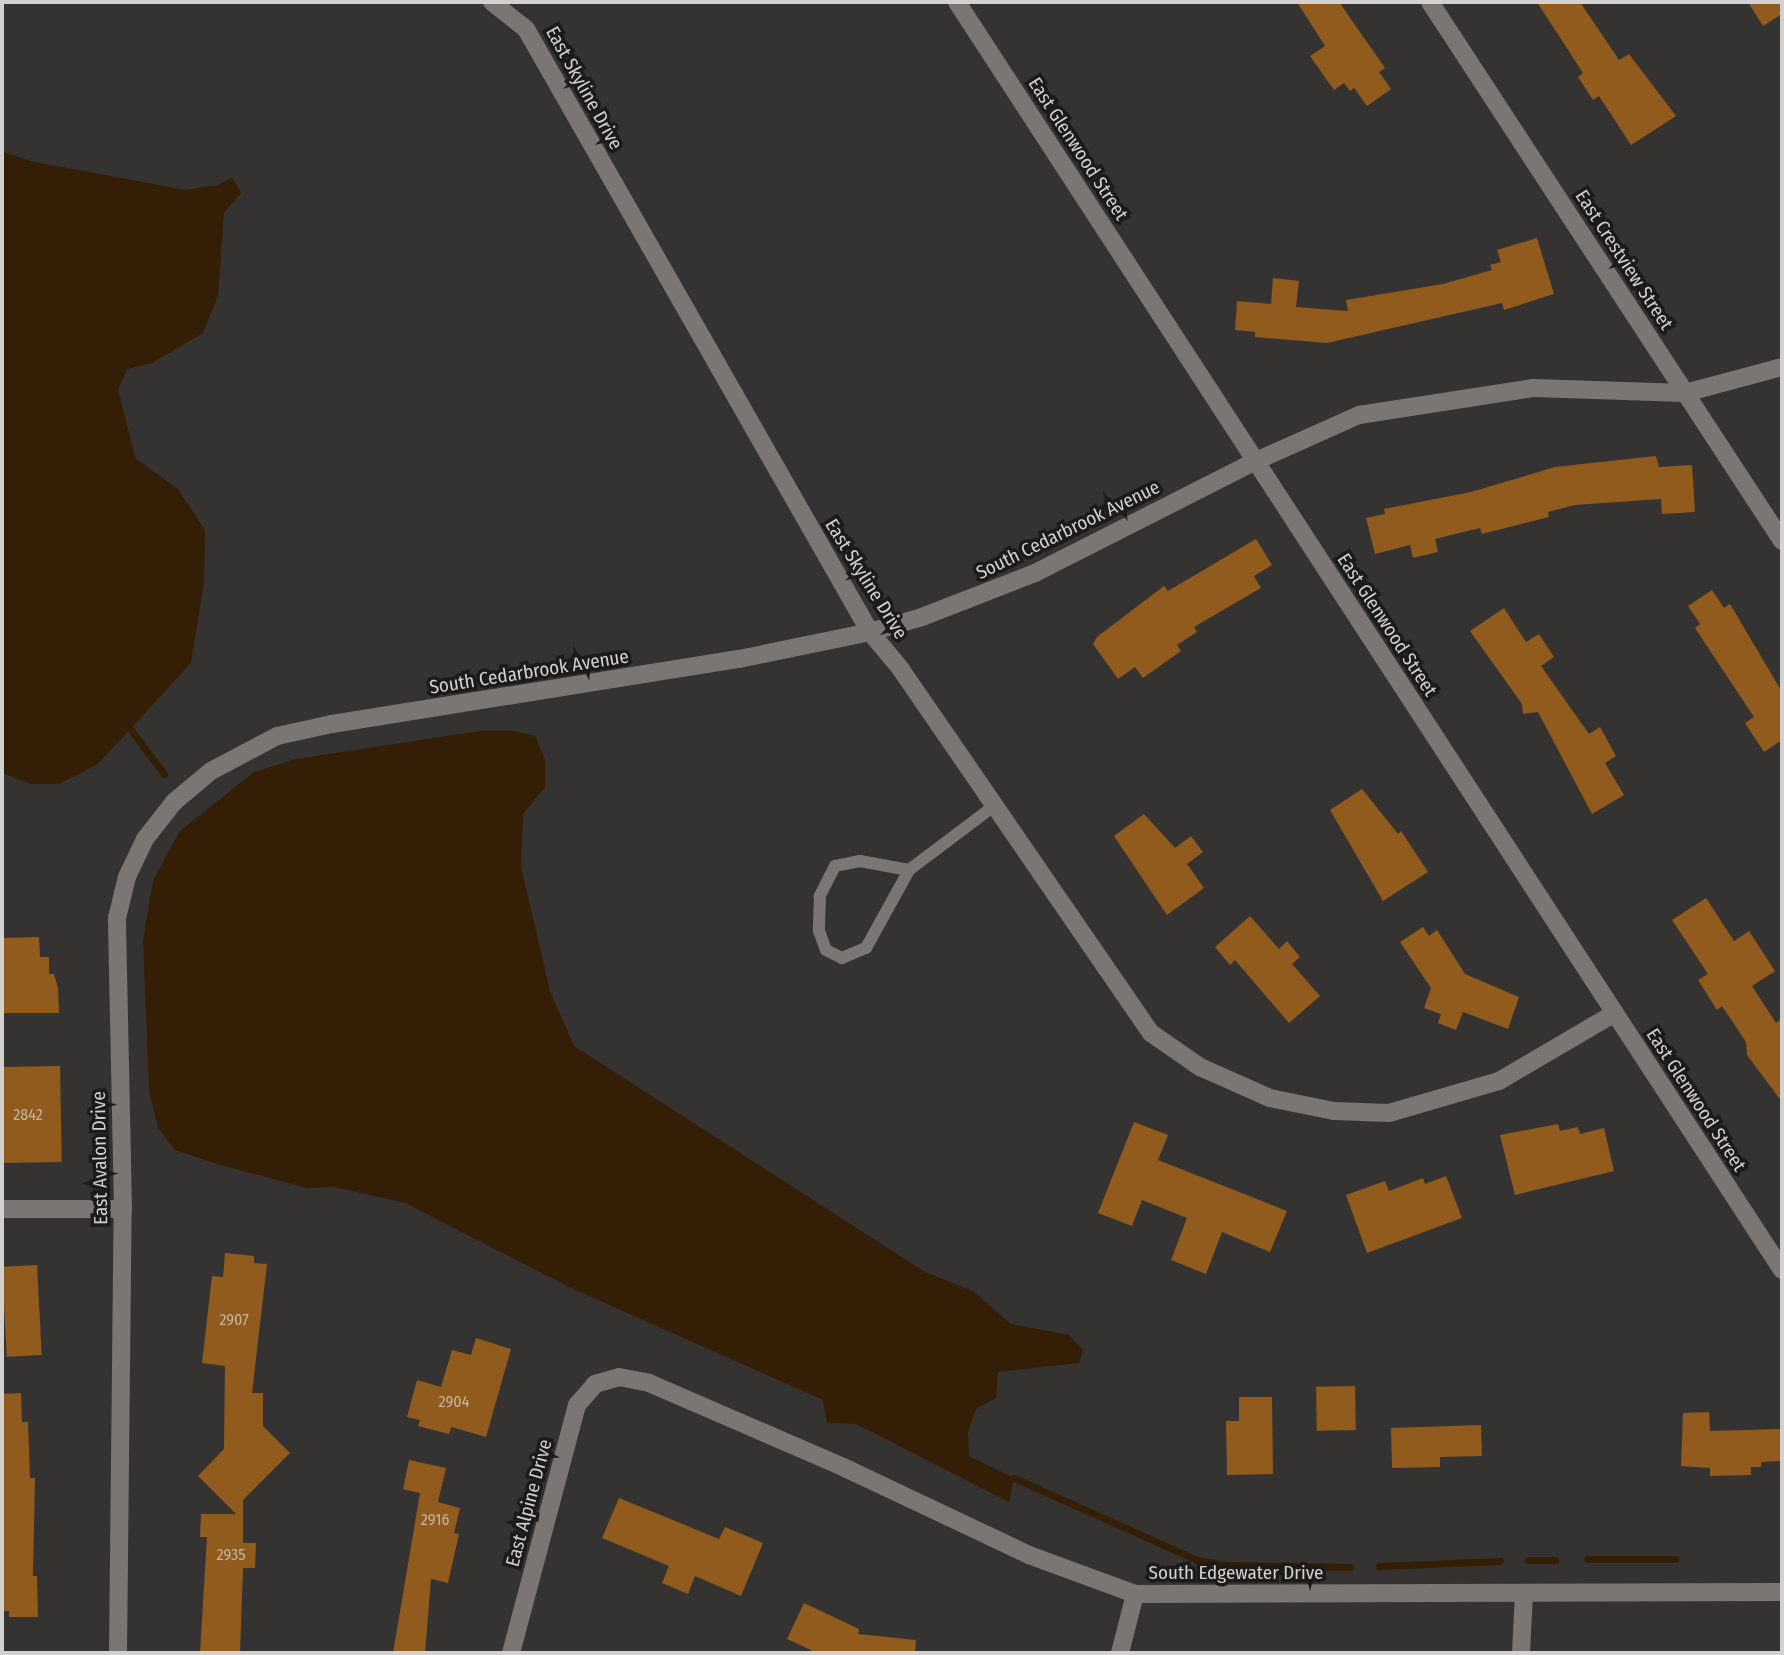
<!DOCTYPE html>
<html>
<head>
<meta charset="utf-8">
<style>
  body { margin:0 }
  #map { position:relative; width:1784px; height:1655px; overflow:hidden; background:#353331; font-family:"Fira Sans Condensed",sans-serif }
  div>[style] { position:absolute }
  .water>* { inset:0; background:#341e05 }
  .stream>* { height:7px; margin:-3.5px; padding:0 3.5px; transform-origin:3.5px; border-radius:3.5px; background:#341e05 }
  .building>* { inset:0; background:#905b1d; transform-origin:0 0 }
  .service>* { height:12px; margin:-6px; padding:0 6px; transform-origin:6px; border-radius:6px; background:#797673 }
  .minor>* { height:18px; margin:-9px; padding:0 9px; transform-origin:9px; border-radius:9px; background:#797673 }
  span { translate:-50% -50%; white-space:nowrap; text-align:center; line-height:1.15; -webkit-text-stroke:7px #1c1b1a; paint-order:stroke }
  .number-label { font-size:16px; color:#c2b4a3 }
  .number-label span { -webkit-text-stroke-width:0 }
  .street-label { font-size:19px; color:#d3d1d0 }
  .frame { position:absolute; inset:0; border:4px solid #d3d1d0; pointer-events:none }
</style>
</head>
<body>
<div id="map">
  <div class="water">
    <div style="clip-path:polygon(2px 151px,30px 161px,186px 190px,218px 185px,232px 177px,241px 193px,224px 213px,218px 296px,203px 333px,152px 363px,127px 369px,118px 390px,136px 459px,177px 488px,205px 530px,204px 583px,191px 663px,98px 764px,59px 784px,31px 784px,2px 773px)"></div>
    <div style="clip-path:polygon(480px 731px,514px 731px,535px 736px,545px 760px,545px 787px,523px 814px,521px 867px,550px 991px,574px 1046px,925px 1272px,973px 1291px,1011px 1324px,1069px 1335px,1083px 1350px,1079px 1363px,998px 1372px,996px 1398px,976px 1409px,968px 1432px,969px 1456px,1014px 1478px,1009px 1502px,856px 1424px,827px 1423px,823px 1400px,569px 1287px,405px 1203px,335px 1187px,307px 1188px,217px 1164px,175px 1150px,158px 1128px,149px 1091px,143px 940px,153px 880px,180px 831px,254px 772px,296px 759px)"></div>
  </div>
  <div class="stream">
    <div style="left:131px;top:730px;width:55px;rotate:53.1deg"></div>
    <div style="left:1014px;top:1478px;width:201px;rotate:24.1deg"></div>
    <div style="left:1197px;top:1560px;width:29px;rotate:10deg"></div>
    <div style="left:1226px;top:1565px;width:124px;rotate:0.9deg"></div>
    <div style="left:1587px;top:1559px;width:88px"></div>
    <div style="left:1528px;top:1560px;width:27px"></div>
    <div style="left:1379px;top:1566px;width:121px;rotate:-2.4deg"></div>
  </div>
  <div class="building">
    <div style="clip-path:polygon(1297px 2px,1339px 2px,1385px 68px,1379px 72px,1391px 89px,1367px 106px,1354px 88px,1350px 91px,1344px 83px,1334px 90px,1310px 56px,1325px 46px)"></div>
    <div style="clip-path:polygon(1537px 2px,1580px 2px,1619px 60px,1629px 54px,1676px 116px,1631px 145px,1599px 96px,1593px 100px,1578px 77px,1583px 73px)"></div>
    <div style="clip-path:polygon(1748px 2px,1782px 2px,1782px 14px,1763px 26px)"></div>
    <div style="clip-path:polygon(1537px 238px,1554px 294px,1504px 310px,1502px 303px,1327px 343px,1255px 337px,1255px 332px,1235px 330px,1237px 301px,1271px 304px,1273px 278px,1299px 281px,1296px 307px,1348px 311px,1346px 300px,1443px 284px,1492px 270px,1490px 265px,1501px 262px,1497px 250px)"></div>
    <div style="clip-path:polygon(1656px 456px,1659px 467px,1692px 465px,1695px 512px,1662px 514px,1661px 499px,1575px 505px,1548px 512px,1549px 517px,1482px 534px,1480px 528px,1435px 539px,1438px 552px,1413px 558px,1410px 545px,1375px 554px,1366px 518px,1385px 514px,1384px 509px,1471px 492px,1555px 467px)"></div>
    <div style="clip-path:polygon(1256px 539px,1272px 565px,1254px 576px,1261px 588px,1194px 627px,1197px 632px,1177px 645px,1181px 651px,1143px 678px,1135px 667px,1118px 679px,1093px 644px,1097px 637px,1164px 586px,1168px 591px)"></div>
    <div style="clip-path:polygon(1712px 590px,1724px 608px,1730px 604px,1782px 692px,1782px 740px,1764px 752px,1745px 723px,1754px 717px,1695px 628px,1700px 624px,1688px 606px)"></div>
    <div style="clip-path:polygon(1504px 608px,1526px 642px,1539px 634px,1554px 657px,1541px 666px,1589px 734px,1600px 727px,1616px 756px,1605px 763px,1624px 795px,1592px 814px,1538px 712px,1523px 714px,1522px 704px,1470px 631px)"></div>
    <div style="clip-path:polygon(1362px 789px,1398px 834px,1401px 831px,1428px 872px,1383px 901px,1330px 810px)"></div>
    <div style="clip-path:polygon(1144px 814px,1175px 848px,1191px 836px,1203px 852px,1187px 864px,1204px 888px,1167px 915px,1114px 836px)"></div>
    <div style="clip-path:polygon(1706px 898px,1734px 941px,1749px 931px,1775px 971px,1752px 986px,1776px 1023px,1782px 1019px,1782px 1102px,1747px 1055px,1746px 1042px,1722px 1006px,1717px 1010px,1698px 980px,1708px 974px,1672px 920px)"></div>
    <div style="clip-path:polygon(1250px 916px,1279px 949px,1287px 941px,1300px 957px,1292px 964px,1320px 996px,1289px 1023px,1235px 960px,1230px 965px,1215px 947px)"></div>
    <div style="clip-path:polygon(1423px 927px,1429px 936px,1437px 930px,1465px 974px,1519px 997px,1508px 1029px,1463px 1012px,1456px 1030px,1438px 1023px,1441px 1014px,1424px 1008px,1431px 988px,1400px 942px)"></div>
    <div style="clip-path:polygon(39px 937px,40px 957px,49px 957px,49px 974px,54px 974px,58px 988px,59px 1013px,2px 1013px,2px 938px)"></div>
    <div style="left:60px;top:1066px;width:96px;height:58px;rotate:89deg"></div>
    <div style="clip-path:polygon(1134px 1122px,1168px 1135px,1158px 1160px,1287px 1211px,1270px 1252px,1222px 1232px,1206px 1274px,1171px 1260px,1187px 1218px,1142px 1200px,1132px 1226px,1098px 1213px)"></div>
    <div style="clip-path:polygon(1558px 1124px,1560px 1131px,1578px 1127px,1580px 1134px,1604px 1128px,1614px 1171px,1515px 1195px,1500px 1135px)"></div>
    <div style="clip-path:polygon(1446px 1176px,1462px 1218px,1367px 1253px,1346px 1195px,1385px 1181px,1389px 1191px,1423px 1178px,1425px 1184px)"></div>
    <div style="clip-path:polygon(225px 1253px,254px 1256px,254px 1263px,267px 1264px,252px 1393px,263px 1393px,263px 1426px,290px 1453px,243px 1500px,243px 1543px,256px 1543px,255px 1568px,243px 1568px,240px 1653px,200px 1653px,207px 1537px,200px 1537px,201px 1514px,236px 1514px,198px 1476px,224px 1449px,225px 1366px,202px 1363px,212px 1276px,223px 1277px)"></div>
    <div style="left:37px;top:1265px;width:90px;height:35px;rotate:87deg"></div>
    <div style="clip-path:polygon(476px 1338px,511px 1349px,486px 1437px,451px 1427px,449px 1434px,418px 1426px,420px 1420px,407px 1417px,417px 1380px,441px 1387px,452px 1350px,471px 1355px)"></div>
    <div style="left:1355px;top:1386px;width:44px;height:39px;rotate:89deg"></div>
    <div style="clip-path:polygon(21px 1393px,22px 1422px,28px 1422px,30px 1478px,35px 1478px,33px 1576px,37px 1576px,38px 1617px,9px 1617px,9px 1611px,2px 1611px,2px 1394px)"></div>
    <div style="clip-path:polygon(1239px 1397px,1272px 1397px,1273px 1474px,1227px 1475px,1226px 1421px,1239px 1421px)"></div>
    <div style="clip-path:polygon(1709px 1412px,1710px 1431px,1782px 1429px,1782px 1461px,1761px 1462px,1761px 1467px,1751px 1467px,1751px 1475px,1710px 1476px,1710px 1468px,1681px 1466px,1683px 1413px)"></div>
    <div style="clip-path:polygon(1481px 1425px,1482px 1456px,1440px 1457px,1440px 1467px,1392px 1468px,1391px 1428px)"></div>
    <div style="clip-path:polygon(409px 1460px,446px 1468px,438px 1502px,460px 1508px,454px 1533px,459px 1534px,448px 1583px,431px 1579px,425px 1653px,393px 1653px,420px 1493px,403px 1489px)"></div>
    <div style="clip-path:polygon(619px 1498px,719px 1539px,725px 1527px,763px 1543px,741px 1596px,695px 1576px,688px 1594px,662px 1583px,669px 1566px,602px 1538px)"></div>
    <div style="clip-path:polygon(804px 1603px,859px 1629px,858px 1634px,916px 1640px,915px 1653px,817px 1653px,787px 1639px)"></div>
  </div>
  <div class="service">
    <div style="left:909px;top:870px;width:50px;rotate:-169.6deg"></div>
    <div style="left:860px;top:861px;width:25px;rotate:169deg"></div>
    <div style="left:835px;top:866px;width:34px;rotate:117deg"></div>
    <div style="left:820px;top:896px;width:35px;rotate:92deg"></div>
    <div style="left:819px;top:931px;width:20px;rotate:70deg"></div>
    <div style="left:826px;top:950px;width:18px;rotate:27deg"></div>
    <div style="left:842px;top:958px;width:26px;rotate:-23deg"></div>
    <div style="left:866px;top:948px;width:89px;rotate:-61.1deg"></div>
    <div style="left:909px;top:870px;width:106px;rotate:-37deg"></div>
  </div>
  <div class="minor">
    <div style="left:492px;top:2px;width:43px;rotate:38.5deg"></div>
    <div style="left:526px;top:29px;width:694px;rotate:60.3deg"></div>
    <div style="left:870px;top:632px;width:47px;rotate:50.2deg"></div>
    <div style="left:900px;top:668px;width:443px;rotate:55.5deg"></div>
    <div style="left:1151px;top:1033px;width:60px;rotate:34.8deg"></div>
    <div style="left:1200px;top:1067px;width:77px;rotate:23.9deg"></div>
    <div style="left:1270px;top:1098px;width:65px;rotate:11.5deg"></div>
    <div style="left:1334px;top:1111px;width:55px;rotate:2.1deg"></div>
    <div style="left:1389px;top:1113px;width:115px;rotate:-16.2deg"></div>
    <div style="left:1499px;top:1081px;width:134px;rotate:-30.4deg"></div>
    <div style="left:957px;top:2px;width:1513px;rotate:56.95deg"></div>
    <div style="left:1430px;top:2px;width:644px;rotate:56.85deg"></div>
    <div style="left:2px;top:1209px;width:121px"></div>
    <div style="left:118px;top:1653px;width:444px;rotate:-89.4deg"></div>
    <div style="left:123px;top:1209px;width:291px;rotate:-91.2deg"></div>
    <div style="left:117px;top:918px;width:42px;rotate:-76.3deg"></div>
    <div style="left:127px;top:877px;width:42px;rotate:-64.7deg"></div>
    <div style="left:145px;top:839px;width:47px;rotate:-51.9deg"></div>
    <div style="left:174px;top:802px;width:48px;rotate:-40deg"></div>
    <div style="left:211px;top:771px;width:75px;rotate:-27.9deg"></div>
    <div style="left:277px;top:736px;width:56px;rotate:-12.3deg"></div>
    <div style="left:332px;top:724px;width:412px;rotate:-9.1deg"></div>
    <div style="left:739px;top:659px;width:134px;rotate:-11.6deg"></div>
    <div style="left:870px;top:632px;width:54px;rotate:-16.1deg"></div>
    <div style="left:922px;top:617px;width:121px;rotate:-21.3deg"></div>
    <div style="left:1035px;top:573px;width:248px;rotate:-26.9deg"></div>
    <div style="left:1256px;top:461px;width:113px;rotate:-24.1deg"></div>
    <div style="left:1359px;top:415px;width:177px;rotate:-8.8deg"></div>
    <div style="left:1534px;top:388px;width:151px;rotate:1.9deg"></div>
    <div style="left:1685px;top:393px;width:100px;rotate:-15deg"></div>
    <div style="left:511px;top:1653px;width:257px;rotate:-75.1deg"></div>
    <div style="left:577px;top:1405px;width:28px;rotate:-49deg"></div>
    <div style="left:595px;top:1384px;width:25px;rotate:-16deg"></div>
    <div style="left:619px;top:1377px;width:31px;rotate:11deg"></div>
    <div style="left:649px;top:1383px;width:211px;rotate:23.4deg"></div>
    <div style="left:843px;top:1467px;width:206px;rotate:25.3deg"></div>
    <div style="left:1029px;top:1555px;width:113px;rotate:20.2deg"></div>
    <div style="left:1135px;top:1594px;width:647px;rotate:-0.18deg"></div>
    <div style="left:1120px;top:1653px;width:61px;rotate:-75.7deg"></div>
    <div style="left:1521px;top:1653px;width:60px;rotate:-87.1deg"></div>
  </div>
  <div class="number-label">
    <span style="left:28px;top:1115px">2842</span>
    <span style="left:234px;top:1320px">2907</span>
    <span style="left:454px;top:1402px">2904</span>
    <span style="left:435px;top:1520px">2916</span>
    <span style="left:231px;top:1555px">2935</span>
  </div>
  <div class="street-label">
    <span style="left:584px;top:88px;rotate:61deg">East Skyline Drive</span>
    <span style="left:1078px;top:149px;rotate:57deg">East Glenwood Street</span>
    <span style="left:1624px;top:260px;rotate:57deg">East Crestview Street</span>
    <span style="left:1068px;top:530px;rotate:-26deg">South Cedarbrook Avenue</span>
    <span style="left:866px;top:579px;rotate:58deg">East Skyline Drive</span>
    <span style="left:1387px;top:625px;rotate:57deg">East Glenwood Street</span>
    <span style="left:529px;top:672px;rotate:-9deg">South Cedarbrook Avenue</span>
    <span style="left:1696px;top:1100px;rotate:57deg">East Glenwood Street</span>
    <span style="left:100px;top:1158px;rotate:-91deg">East Avalon Drive</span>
    <span style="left:529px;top:1503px;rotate:-75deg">East Alpine Drive</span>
    <span style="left:1236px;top:1573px">South Edgewater Drive</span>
  </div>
  <div class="frame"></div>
</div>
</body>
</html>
